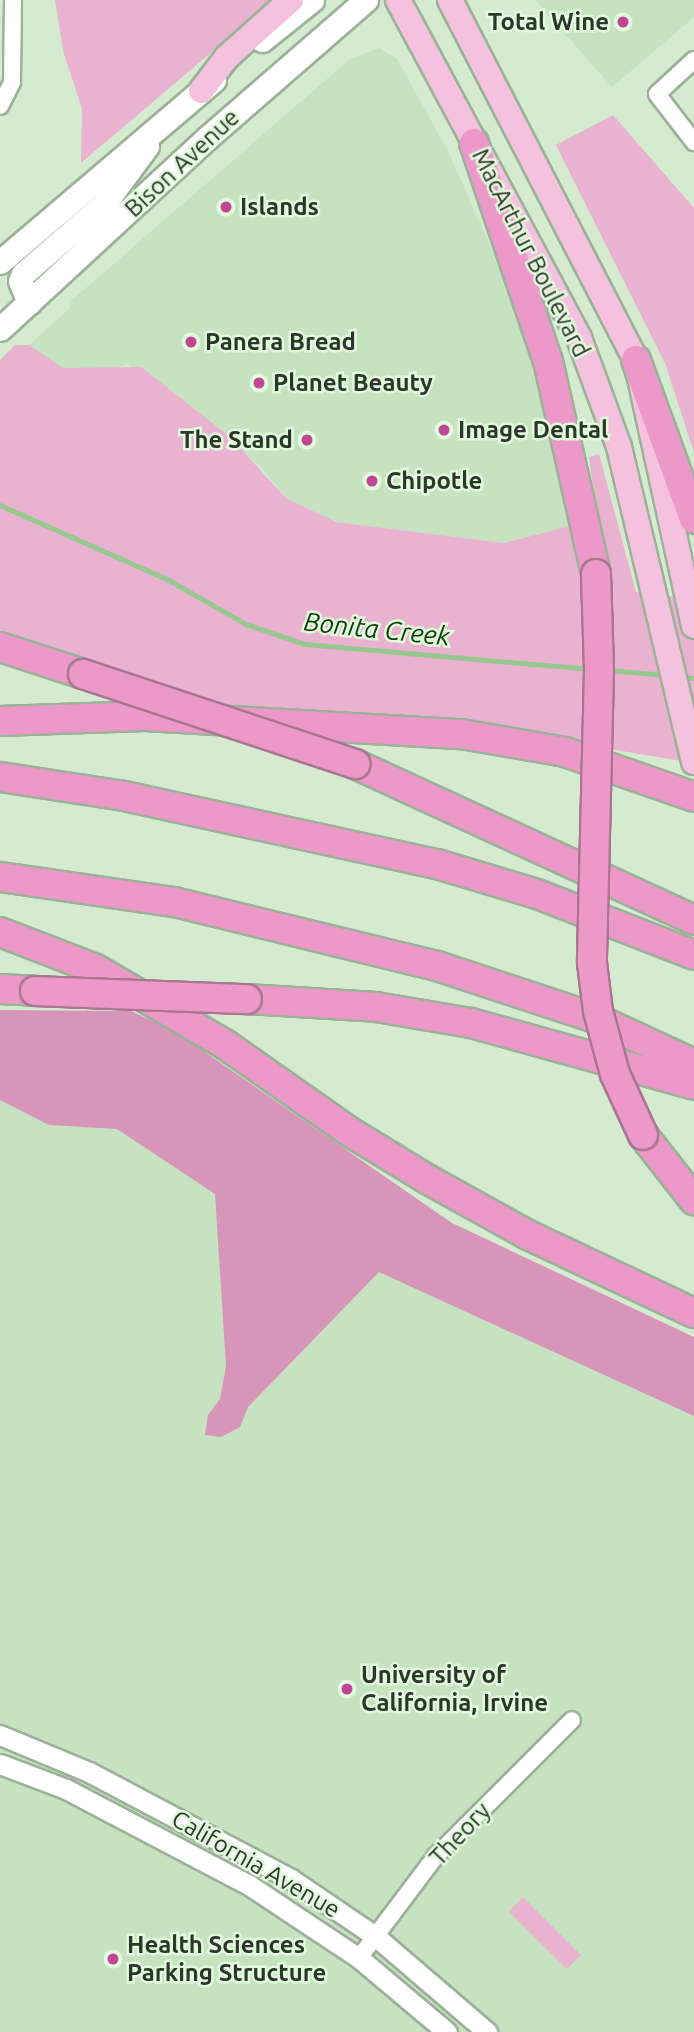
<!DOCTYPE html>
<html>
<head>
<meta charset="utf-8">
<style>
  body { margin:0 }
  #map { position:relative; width:694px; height:2032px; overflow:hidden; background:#d4ebd0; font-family:Ubuntu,sans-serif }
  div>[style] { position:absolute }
  .built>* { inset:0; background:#c6e2c1 }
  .green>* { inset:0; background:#e8b2d0; transform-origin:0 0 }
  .forest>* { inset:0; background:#d795ba }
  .stream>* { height:4.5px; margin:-2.25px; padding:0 2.25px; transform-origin:2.25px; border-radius:2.25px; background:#98c890 }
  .roads { filter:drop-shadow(2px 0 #9bb198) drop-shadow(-2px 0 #9bb198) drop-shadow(0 2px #9bb198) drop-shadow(0 -2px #9bb198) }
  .minor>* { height:16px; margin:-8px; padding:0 8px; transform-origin:8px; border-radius:8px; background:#fff }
  .tertiary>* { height:19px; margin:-9.5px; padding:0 9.5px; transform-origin:9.5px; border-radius:9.5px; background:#fff }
  .secondary>* { height:23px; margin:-11.5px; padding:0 11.5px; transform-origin:11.5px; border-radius:11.5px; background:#fff }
  .primary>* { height:24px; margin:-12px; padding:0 12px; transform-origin:12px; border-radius:12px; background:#f4c2df }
  .motorway>* { height:28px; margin:-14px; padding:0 14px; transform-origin:14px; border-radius:14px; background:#ec99c9 }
  .bridges { filter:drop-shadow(2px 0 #a97692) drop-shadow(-2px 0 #a97692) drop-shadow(0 2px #a97692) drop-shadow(0 -2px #a97692) }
  .motorway-bridge>* { height:28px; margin:-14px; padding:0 14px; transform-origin:14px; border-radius:14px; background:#ec99c9 }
  .dots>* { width:19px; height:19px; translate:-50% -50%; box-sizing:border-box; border:4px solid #e1f9dd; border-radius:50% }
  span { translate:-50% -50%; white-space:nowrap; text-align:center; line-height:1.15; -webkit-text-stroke:5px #e1f9dd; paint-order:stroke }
  .poi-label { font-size:24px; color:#2d362b; font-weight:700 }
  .right { translate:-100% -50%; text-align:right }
  .left { translate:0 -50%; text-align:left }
  .street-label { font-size:24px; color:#2d362b }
  .water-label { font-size:26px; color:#0d3e06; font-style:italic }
</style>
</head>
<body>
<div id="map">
  <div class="built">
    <div style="clip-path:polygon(535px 0,694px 0,694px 17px,612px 87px)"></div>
    <div style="clip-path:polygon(379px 48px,397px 59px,449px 153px,498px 264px,531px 356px,570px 526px,504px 543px,336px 522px,286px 498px,259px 465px,128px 364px,108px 370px,62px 368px,29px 345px,69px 309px,72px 300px,350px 59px)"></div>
    <div style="clip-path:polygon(0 1023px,694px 1347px,694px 2032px,0 2032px)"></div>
  </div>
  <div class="green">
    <div style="clip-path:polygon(55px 0,273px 0,81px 163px,82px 109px,64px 54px)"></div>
    <div style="clip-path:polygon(613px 115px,694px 208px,694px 452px,665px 363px,556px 145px)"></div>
    <div style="clip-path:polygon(15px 345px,29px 345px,63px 368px,141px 367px,230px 437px,286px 498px,336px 522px,504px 543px,570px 526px,579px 546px,583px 596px,607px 594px,589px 457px,599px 454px,636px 592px,694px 599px,694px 763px,409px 716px,209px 706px,90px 668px,0 631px,0 360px)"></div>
    <div style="left:523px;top:1897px;width:82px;height:20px;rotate:45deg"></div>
  </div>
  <div class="forest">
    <div style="clip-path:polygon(0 1010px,131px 1011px,176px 1032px,452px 1223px,694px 1337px,694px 1416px,379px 1272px,248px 1407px,240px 1427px,221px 1437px,205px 1435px,208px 1415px,220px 1399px,226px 1366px,215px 1194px,117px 1129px,49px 1125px,0 1100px)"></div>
  </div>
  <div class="stream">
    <div style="left:0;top:505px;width:185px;rotate:23.9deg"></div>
    <div style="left:169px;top:580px;width:89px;rotate:29.7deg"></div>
    <div style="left:246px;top:624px;width:62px;rotate:18.7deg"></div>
    <div style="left:305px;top:644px;width:286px;rotate:5deg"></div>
    <div style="left:610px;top:670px;width:54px;rotate:5.3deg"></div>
    <div style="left:683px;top:677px;width:11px;rotate:5deg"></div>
  </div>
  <div class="roads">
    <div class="minor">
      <div style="left:694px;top:60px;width:50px;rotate:137.4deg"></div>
      <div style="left:657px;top:94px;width:61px;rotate:52.4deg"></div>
      <div style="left:0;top:106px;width:27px;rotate:-63deg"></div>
      <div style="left:12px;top:82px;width:82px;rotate:-89.3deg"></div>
      <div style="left:359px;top:1958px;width:128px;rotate:-53deg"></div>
      <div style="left:436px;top:1856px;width:192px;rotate:-45deg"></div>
    </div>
    <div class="tertiary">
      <div style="left:0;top:1735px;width:96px;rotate:22.6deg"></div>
      <div style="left:89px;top:1772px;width:229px;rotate:27.9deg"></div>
      <div style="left:291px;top:1879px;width:102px;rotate:34.2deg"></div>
      <div style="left:375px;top:1936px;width:148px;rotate:40.6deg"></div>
      <div style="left:0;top:1764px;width:71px;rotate:20.7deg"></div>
      <div style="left:66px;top:1789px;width:207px;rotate:27.7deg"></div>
      <div style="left:249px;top:1885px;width:132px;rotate:33.6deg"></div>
      <div style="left:359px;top:1958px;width:115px;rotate:40.1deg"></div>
    </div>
    <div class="secondary">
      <div style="left:262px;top:40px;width:64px;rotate:-38.7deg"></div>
      <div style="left:0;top:262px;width:281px;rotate:-40.4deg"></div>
      <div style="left:29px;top:303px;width:24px;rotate:-112deg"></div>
      <div style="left:20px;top:281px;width:8px;rotate:-67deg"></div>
      <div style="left:23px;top:274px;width:108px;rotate:-40.9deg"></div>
      <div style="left:105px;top:203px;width:71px;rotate:-53.6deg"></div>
      <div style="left:0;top:329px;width:282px;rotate:-42.7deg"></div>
      <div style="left:207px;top:138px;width:211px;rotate:-41deg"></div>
    </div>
    <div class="primary">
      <div style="left:398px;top:0;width:383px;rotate:61.8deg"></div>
      <div style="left:579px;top:338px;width:116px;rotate:69.8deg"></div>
      <div style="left:619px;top:447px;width:324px;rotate:76.6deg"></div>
      <div style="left:450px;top:0;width:405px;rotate:62.7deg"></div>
      <div style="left:636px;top:360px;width:272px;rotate:77.7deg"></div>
      <div style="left:201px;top:91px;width:43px;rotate:-52.6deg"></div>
      <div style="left:227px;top:57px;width:86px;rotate:-41.7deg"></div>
    </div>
    <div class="motorway">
      <div style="left:474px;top:143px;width:230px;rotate:71.3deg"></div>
      <div style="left:548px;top:361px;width:218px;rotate:77.3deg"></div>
      <div style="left:636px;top:360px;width:169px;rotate:70deg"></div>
      <div style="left:0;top:647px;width:87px;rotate:18deg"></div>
      <div style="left:0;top:721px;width:145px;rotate:-2deg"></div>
      <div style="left:145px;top:716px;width:317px;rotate:3.3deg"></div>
      <div style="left:461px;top:734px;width:106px;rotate:9.8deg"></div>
      <div style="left:565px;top:752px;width:137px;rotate:19.2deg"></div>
      <div style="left:355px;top:764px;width:373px;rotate:24.7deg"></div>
      <div style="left:0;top:777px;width:125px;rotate:8.7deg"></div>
      <div style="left:124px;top:796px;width:320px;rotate:12.3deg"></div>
      <div style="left:437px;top:864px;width:104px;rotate:16.7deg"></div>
      <div style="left:537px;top:894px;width:168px;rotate:21.2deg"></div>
      <div style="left:0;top:877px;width:176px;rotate:8.2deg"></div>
      <div style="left:174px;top:902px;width:271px;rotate:13.7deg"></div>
      <div style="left:437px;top:966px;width:166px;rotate:18.2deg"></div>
      <div style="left:595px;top:1018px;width:109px;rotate:24.9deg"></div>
      <div style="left:0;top:932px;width:103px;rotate:21.1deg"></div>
      <div style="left:96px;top:969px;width:151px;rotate:30.3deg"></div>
      <div style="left:226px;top:1045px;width:151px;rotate:35.1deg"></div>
      <div style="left:350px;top:1132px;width:90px;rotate:31.4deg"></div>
      <div style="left:427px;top:1179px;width:115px;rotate:29deg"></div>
      <div style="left:528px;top:1235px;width:183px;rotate:25.2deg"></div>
      <div style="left:0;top:989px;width:35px;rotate:3deg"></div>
      <div style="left:247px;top:999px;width:129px;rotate:3.5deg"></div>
      <div style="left:376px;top:1007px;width:96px;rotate:9.6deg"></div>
      <div style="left:471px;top:1023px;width:231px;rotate:15.5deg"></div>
      <div style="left:643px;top:1135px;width:83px;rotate:51.9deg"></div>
    </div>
  </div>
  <div class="bridges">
    <div class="motorway-bridge">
      <div style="left:596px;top:574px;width:97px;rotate:88.2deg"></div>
      <div style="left:599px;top:671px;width:292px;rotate:91.4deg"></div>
      <div style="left:592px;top:963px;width:48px;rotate:82.9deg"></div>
      <div style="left:598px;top:1011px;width:65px;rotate:74.9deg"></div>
      <div style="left:615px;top:1074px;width:67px;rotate:65.3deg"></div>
      <div style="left:83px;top:674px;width:287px;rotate:18.3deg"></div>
      <div style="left:35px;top:991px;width:212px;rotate:2.2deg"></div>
    </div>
  </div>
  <div class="dots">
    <div style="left:623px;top:22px;background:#c24696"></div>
    <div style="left:226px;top:207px;background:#c24696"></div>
    <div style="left:191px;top:342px;background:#c24696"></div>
    <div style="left:259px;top:383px;background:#c24696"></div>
    <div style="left:444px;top:430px;background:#c24696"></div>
    <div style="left:307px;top:440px;background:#c24696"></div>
    <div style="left:372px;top:481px;background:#c24696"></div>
    <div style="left:347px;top:1689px;background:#c24696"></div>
    <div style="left:113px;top:1959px;background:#c24696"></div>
  </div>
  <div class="poi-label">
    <span class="right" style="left:609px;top:22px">Total Wine</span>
    <span class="left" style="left:240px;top:207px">Islands</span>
    <span class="left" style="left:205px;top:342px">Panera Bread</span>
    <span class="left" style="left:273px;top:383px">Planet Beauty</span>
    <span class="left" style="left:458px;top:430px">Image Dental</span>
    <span class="right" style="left:293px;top:440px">The Stand</span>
    <span class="left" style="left:386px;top:481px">Chipotle</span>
    <span class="left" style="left:361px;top:1689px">University of<br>California, Irvine</span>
    <span class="left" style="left:127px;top:1959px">Health Sciences<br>Parking Structure</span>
  </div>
  <div class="street-label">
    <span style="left:182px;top:163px;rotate:-43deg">Bison Avenue</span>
    <span style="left:531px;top:253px;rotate:63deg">MacArthur Boulevard</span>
    <span style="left:460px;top:1834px;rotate:-47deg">Theory</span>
    <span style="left:256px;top:1864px;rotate:30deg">California Avenue</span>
  </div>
  <div class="water-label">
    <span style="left:377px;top:629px;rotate:6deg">Bonita Creek</span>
  </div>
</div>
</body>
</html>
